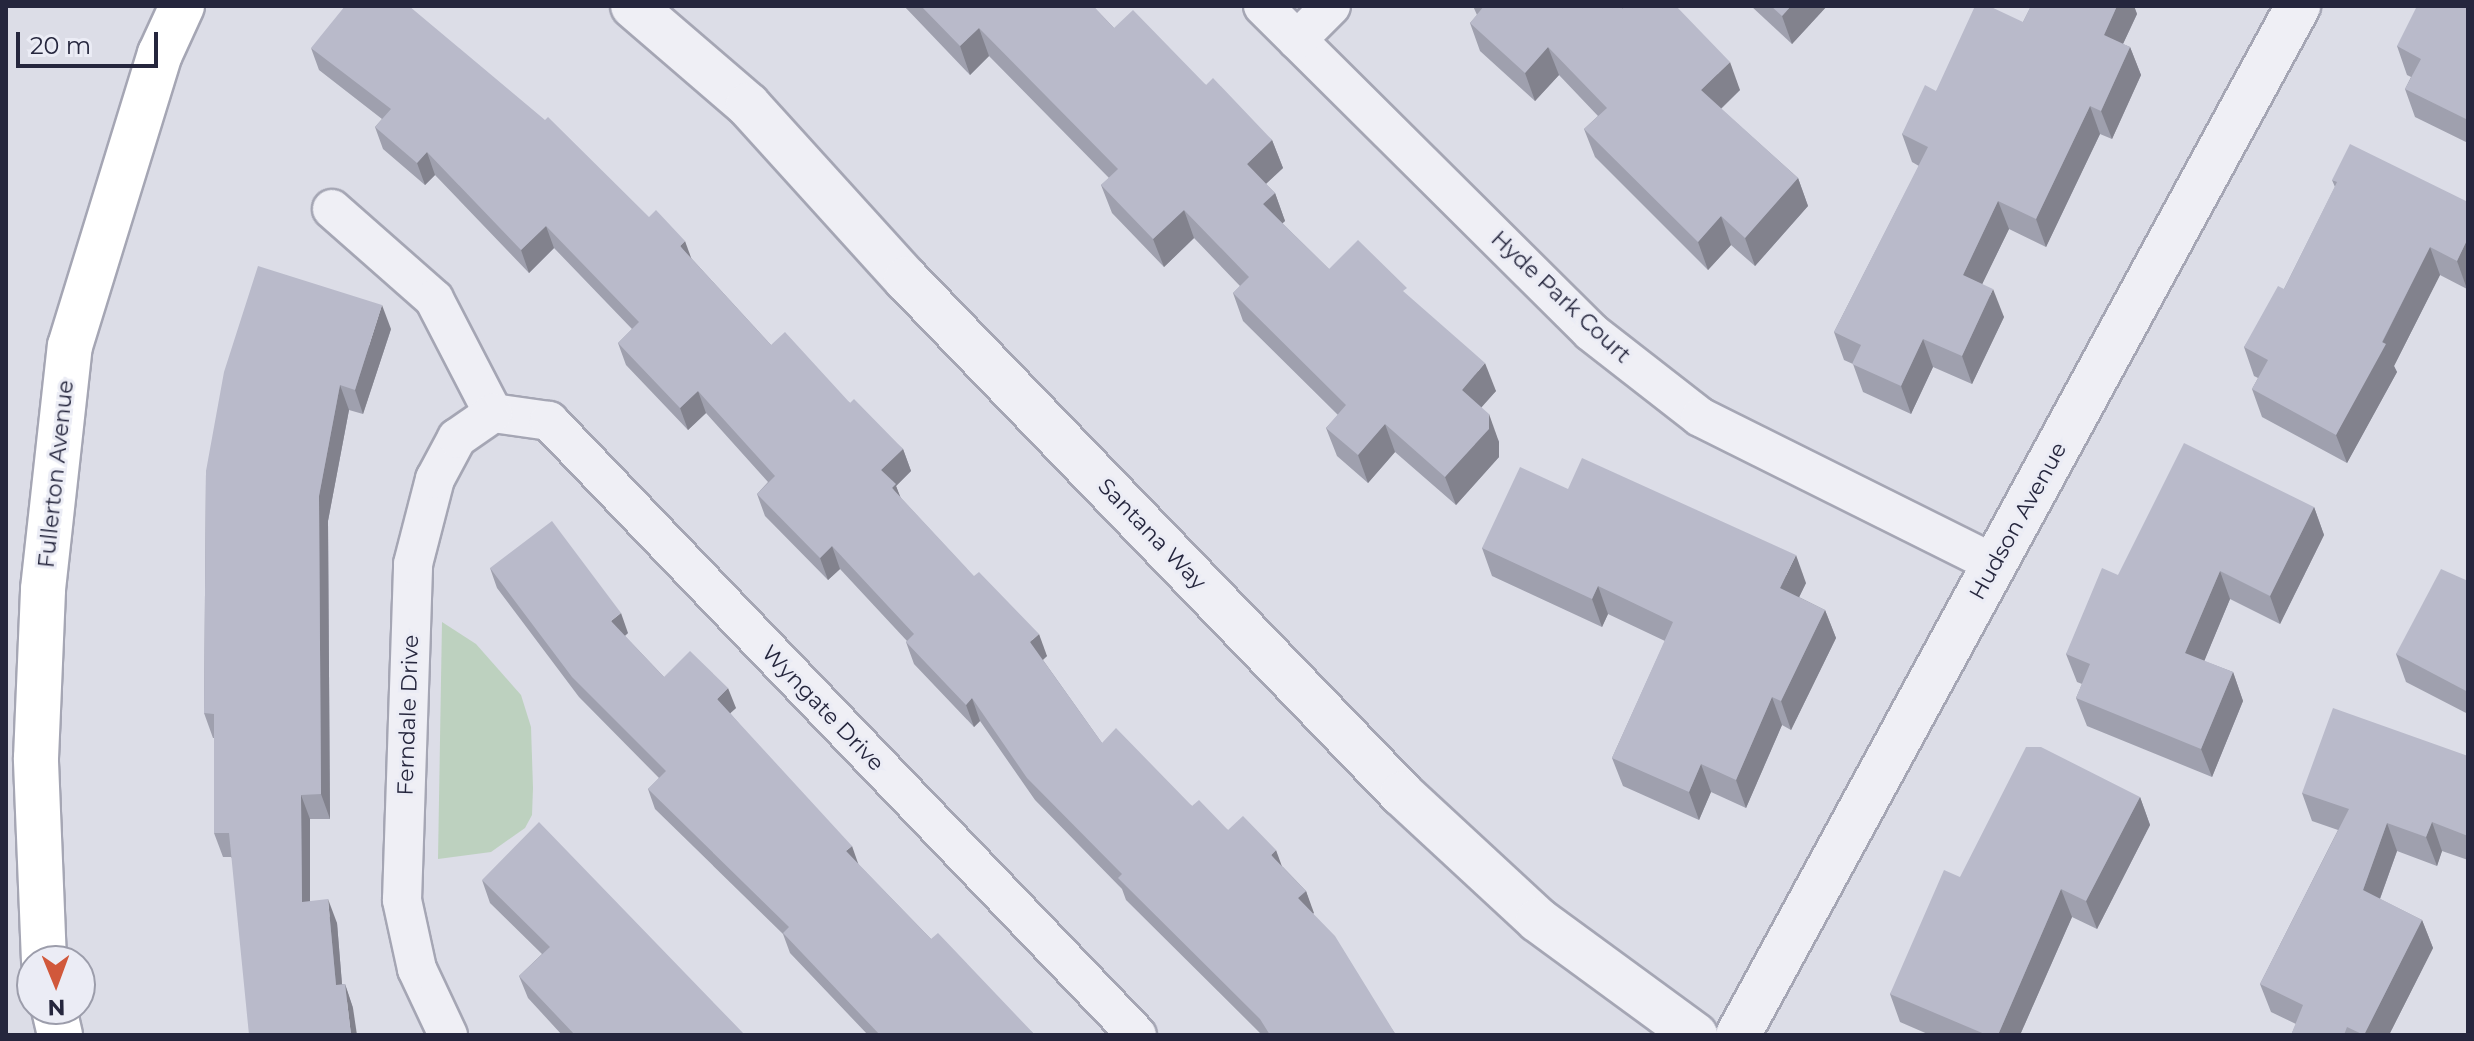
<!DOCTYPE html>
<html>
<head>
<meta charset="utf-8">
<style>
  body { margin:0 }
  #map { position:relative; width:2474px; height:1041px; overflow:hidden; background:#dcdde7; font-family:Montserrat,sans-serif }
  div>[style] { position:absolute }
  .green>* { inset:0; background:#bdd1bf }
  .roads { filter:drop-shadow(2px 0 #a5a6b4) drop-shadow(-2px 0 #a5a6b4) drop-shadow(0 2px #a5a6b4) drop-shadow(0 -2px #a5a6b4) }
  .minor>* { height:38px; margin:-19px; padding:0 19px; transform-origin:19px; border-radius:19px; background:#efeff5 }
  .tertiary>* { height:44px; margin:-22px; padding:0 22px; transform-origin:22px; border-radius:22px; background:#efeff5 }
  .secondary>* { height:44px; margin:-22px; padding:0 22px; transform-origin:22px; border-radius:22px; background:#fff }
  .wall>* { inset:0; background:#9fa0ae }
  .shaded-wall>* { inset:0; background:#82828d }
  .building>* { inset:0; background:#b9baca }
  span { translate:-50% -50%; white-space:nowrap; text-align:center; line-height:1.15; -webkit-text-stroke:6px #ebecf5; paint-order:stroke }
  .street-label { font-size:22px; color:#25263d }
  .frame { position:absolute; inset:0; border:8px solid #25263d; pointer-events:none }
  .north { position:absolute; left:16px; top:945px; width:80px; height:80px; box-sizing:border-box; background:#ebecf5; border:2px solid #9c9dab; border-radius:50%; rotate:179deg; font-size:22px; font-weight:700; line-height:32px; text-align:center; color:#25263d }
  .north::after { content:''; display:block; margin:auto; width:28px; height:36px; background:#d1583b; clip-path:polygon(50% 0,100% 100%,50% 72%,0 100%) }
  .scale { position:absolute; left:16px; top:32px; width:142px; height:36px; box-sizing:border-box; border:4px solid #25263d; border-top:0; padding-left:10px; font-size:24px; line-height:28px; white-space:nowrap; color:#25263d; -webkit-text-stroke:6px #ebecf5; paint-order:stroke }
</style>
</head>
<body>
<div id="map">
  <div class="green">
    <div style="clip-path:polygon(442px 622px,476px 644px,521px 695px,531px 727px,533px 788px,532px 815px,525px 828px,491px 852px,438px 859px)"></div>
  </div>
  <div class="roads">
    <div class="minor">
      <div style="left:1263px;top:6px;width:462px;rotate:44.8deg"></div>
      <div style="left:1591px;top:332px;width:138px;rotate:37.9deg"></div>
      <div style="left:1700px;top:417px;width:330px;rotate:26.5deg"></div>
      <div style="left:1297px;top:40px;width:48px;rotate:-45deg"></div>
      <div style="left:332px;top:209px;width:136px;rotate:41.4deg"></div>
      <div style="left:434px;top:299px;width:128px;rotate:62.6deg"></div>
      <div style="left:493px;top:413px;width:57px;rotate:8.1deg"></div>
      <div style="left:549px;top:421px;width:850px;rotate:46.24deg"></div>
      <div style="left:448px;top:1035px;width:73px;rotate:-115.2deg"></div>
      <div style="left:417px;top:969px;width:71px;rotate:-102.3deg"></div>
      <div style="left:402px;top:900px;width:336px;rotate:-88.1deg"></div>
      <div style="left:413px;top:564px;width:88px;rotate:-75.5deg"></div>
      <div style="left:435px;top:479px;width:47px;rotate:-61.8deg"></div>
      <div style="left:457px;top:438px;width:44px;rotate:-34.8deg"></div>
    </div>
    <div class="tertiary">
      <div style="left:633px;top:6px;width:152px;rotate:40.7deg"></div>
      <div style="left:748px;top:105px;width:235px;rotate:47.8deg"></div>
      <div style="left:906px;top:279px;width:715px;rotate:46.08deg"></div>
      <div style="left:1402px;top:794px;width:185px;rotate:42.8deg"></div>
      <div style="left:1538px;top:920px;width:195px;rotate:36.2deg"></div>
      <div style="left:1738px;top:1035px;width:1172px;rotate:-61.44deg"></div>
    </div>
    <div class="secondary">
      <div style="left:44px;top:961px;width:203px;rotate:-92.3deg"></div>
      <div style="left:36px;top:758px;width:169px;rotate:-87.6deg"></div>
      <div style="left:43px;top:589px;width:244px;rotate:-83.7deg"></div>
      <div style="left:70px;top:346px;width:306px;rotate:-72.9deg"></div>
      <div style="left:160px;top:54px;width:53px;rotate:-65.4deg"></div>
      <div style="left:54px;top:1009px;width:27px;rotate:77deg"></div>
    </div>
  </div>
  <div class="wall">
    <div style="clip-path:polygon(904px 6px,1093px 6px,1114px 28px,1206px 85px,1272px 140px,1283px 168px,1266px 184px,1275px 193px,1285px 221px,1282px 223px,1329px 269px,1410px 298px,1496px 391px,1481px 407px,1499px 442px,1499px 457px,1456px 505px,1395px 452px,1368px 483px,1337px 456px,1326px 428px,1338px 415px,1243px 321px,1233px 293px,1240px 286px,1194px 238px,1164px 267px,1112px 213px,1101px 185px,1109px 178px,989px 56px,970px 75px)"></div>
    <div style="clip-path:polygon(1473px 6px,1620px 6px,1740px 90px,1721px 109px,1798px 178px,1808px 206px,1755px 266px,1731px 245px,1708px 270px,1595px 157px,1584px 129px,1598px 116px,1559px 75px,1535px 101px,1480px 51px,1470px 23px,1477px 15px)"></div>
    <div style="clip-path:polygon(1751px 6px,1827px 6px,1792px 44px)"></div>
    <div style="clip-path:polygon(2031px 6px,2134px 6px,2137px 14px,2123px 44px,2130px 47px,2141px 75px,2112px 139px,2100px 134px,2046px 247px,2009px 229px,1982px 284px,2004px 317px,1972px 384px,1933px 367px,1911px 414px,1863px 392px,1853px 364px,1844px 360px,1834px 332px,1919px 166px,1912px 162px,1902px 134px,1936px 91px,2023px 22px)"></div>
    <div style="clip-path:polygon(2468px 8px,2468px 143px,2415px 117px,2405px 89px,2411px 77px,2407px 75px,2397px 46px)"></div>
    <div style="clip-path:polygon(311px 48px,692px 259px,771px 345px,850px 403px,903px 449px,911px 471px,896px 486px,900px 497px,1047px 656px,1043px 660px,1102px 743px,1192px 806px,1283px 867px,1306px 891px,1313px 914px,1396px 1035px,1262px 1035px,1126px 900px,1122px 889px,1035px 800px,980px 721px,974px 727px,914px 664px,906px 642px,907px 641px,840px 569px,828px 580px,765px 516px,757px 494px,768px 482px,706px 413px,688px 430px,626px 365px,618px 343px,632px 329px,554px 248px,529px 273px,435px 175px,425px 185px,383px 149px,375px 127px,382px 119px,319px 70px)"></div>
    <div style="clip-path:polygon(2332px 180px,2468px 202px,2467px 289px,2440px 275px,2394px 366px,2397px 372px,2347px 463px,2262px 417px,2252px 389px,2258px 378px,2254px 376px,2244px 347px,2284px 289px,2335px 187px)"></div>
    <div style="clip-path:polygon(391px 329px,363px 414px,349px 410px,328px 521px,330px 819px,310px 819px,310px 901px,337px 923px,342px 984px,345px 984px,353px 1008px,231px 857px,223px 857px,214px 833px,214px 738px,213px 738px,204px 713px,206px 471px)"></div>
    <div style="clip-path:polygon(1568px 489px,1806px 583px,1799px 597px,1825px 610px,1836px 638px,1791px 730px,1782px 725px,1746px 808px,1711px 792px,1699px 820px,1623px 786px,1612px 758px,1665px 641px,1608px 614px,1602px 627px,1492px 576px,1482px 548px)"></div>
    <div style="clip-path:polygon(2314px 507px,2324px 535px,2280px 624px,2230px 599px,2204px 661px,2233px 672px,2243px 701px,2212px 777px,2087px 726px,2076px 698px,2082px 684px,2077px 682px,2066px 654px,2118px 575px)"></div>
    <div style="clip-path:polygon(490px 568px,628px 633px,625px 636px,664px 677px,736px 708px,730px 713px,858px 864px,931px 939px,1035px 1035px,868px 1035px,790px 953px,783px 934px,655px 809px,648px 789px,659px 778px,579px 697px,497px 588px)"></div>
    <div style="clip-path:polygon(2468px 581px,2468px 714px,2406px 682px,2396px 654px)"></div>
    <div style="clip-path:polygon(2468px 756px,2468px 860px,2442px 851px,2437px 866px,2397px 851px,2380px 899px,2422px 920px,2433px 948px,2389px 1035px,2291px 1035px,2296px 1024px,2271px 1012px,2260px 984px,2338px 830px,2312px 821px,2302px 793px)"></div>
    <div style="clip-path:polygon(2140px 797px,2150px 825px,2097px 929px,2072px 917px,2020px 1035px,1930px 1035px,1900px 1022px,1890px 994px,1960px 877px)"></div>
    <div style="clip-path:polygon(482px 880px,745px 1035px,562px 1035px,528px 998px,519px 976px,542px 954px,490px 903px)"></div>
  </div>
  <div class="shaded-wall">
    <div style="clip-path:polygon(1791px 6px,1827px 6px,1792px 44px,1782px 16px)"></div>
    <div style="clip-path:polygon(2117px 6px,2134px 6px,2137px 14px,2114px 63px,2104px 35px)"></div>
    <div style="clip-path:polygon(979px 28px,989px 56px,970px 75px,960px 46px)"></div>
    <div style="clip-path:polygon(1548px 47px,1559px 75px,1535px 101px,1525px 73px)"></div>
    <div style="clip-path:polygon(2130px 47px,2141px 75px,2112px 139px,2101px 111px)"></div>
    <div style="clip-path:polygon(1730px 62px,1740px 90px,1711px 118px,1701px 90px)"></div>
    <div style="clip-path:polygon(2090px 106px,2100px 134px,2046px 247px,2036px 219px)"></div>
    <div style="clip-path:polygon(1272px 140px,1283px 168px,1257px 192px,1247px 164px)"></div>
    <div style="clip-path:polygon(427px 152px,435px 175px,425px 185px,417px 163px)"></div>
    <div style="clip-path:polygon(1798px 178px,1808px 206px,1755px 266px,1745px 238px)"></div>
    <div style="clip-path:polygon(1275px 193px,1285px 221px,1273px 232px,1263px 204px)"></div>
    <div style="clip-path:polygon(1998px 201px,2009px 229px,1973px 303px,1963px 275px)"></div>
    <div style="clip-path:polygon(1184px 210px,1194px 238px,1164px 267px,1153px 239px)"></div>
    <div style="clip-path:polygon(1721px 216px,1731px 245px,1708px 270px,1698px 242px)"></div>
    <div style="clip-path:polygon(546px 226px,554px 248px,529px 273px,521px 250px)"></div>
    <div style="clip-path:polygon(2468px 238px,2468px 287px,2467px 289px,2457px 261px)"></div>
    <div style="clip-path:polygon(685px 241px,693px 263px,680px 246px)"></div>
    <div style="clip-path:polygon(2430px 247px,2440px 275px,2394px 366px,2397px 372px,2347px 463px,2336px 435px)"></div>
    <div style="clip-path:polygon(1993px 289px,2004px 317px,1972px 384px,1962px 356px)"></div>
    <div style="clip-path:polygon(382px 305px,391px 329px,363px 414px,355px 390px)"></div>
    <div style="clip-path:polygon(1923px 339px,1933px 367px,1911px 414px,1901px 386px)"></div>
    <div style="clip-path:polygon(1485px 363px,1496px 391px,1472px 418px,1462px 390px)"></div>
    <div style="clip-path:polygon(340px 385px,349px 410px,328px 521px,330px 819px,321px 794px,319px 496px)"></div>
    <div style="clip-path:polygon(698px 391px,706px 413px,688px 430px,680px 408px)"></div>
    <div style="clip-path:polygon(1489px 414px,1499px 442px,1499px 457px,1456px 505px,1445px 477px)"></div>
    <div style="clip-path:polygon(1385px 424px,1395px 452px,1368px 483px,1358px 455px)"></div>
    <div style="clip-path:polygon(903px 449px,911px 471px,896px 486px,904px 506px,881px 470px)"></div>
    <div style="clip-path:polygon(2314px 507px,2324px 535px,2280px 624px,2270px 596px)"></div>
    <div style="clip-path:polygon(832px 546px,840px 569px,828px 580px,820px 558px)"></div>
    <div style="clip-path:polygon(1796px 555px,1806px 583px,1790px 616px,1780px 588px)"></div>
    <div style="clip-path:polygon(2220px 571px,2230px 599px,2196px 681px,2185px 653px)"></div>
    <div style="clip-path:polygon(1598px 586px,1608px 614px,1602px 627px,1592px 599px)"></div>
    <div style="clip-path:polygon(1825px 610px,1836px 638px,1791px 730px,1781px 701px)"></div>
    <div style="clip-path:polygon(621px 613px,628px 633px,618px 641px,611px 621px)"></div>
    <div style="clip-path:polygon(1039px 634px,1047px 656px,1038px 664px,1030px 642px)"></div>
    <div style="clip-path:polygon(2233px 672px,2243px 701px,2212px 777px,2201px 749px)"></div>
    <div style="clip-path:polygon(728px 688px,736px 708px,724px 719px,717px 699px)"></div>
    <div style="clip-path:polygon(1772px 697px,1782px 725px,1746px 808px,1736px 780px)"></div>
    <div style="clip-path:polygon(972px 698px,980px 721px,974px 727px,966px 705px)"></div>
    <div style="clip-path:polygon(1701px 764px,1711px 792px,1699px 820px,1689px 792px)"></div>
    <div style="clip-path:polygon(301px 795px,310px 819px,310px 926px,302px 902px)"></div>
    <div style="clip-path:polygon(2140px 797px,2150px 825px,2097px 929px,2086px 901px)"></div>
    <div style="clip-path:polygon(2432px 822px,2442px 851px,2437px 866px,2426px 837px)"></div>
    <div style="clip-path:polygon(2387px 823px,2397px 851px,2373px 918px,2363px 890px)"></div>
    <div style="clip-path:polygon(852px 846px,859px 866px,846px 851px)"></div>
    <div style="clip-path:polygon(1276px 850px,1284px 872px,1271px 855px)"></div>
    <div style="clip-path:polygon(2061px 889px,2072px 917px,2020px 1035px,1998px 1035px)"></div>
    <div style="clip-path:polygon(1306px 891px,1314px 913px,1306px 920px,1298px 898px)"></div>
    <div style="clip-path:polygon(328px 899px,337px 923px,344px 1009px,336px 985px)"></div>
    <div style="clip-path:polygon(2422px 920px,2433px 948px,2389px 1035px,2364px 1035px)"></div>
    <div style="clip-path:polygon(345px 984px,353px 1008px,357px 1035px,351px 1035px)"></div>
  </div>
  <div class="building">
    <div style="clip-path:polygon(345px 6px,409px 6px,545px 120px,548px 117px,649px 217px,656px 210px,685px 241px,680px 246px,771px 345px,785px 332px,850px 403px,854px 399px,903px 449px,881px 470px,896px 484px,892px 488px,974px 576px,979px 572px,1039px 634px,1030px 642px,1102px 743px,1116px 728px,1192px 806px,1199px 800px,1228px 830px,1243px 816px,1276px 850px,1271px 855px,1306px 891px,1298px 898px,1335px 936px,1396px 1035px,1270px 1035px,1260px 1019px,1118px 878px,1122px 874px,1027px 778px,972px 698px,966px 705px,906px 642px,914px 634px,832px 546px,820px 558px,757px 494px,775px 476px,698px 391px,680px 408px,618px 343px,639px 322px,546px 226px,521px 250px,427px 152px,417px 163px,375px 127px,391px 109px,311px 48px)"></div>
    <div style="clip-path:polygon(921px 6px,1093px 6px,1114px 28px,1133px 10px,1206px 85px,1213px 78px,1272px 140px,1247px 164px,1275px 193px,1263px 204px,1329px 269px,1358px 240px,1407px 288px,1403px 291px,1485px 363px,1462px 390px,1489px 414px,1489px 429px,1445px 477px,1385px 424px,1358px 455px,1326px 428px,1346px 405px,1233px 293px,1249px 277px,1184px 210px,1153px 239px,1101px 185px,1118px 169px,979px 28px,960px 46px)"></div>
    <div style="clip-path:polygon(1484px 6px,1620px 6px,1623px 9px,1626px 6px,1676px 6px,1730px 62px,1701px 90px,1798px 178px,1745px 238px,1721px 216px,1698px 242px,1584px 129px,1607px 108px,1548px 47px,1525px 73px,1470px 23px)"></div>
    <div style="clip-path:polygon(1771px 6px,1791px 6px,1782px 16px)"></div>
    <div style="clip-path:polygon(1975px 6px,1989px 6px,2023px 22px,2031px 6px,2117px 6px,2104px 35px,2130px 47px,2101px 111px,2090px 106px,2036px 219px,1998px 201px,1963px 275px,1993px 289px,1962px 356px,1923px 339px,1901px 386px,1852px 364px,1861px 345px,1834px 332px,1928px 147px,1902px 134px,1925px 85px,1936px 91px)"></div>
    <div style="clip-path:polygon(2417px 6px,2464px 6px,2468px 8px,2468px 120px,2405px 89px,2421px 59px,2397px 46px)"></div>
    <div style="clip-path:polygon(2350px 144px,2468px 202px,2468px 238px,2457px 261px,2430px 247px,2382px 342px,2386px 344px,2336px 435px,2252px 389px,2268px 360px,2244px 347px,2278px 286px,2284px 289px,2337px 182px,2332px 180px)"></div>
    <div style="clip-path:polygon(258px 266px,382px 305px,355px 390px,340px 385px,319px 496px,321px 794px,301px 795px,302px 902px,328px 899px,336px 985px,345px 984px,351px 1035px,249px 1035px,229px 833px,214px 833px,214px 714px,204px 713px,206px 471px,224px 372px)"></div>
    <div style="clip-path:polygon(2184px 443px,2314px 507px,2270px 596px,2220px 571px,2185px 653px,2233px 672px,2201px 749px,2076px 698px,2090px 664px,2066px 654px,2102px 568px,2118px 575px)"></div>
    <div style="clip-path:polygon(1582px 458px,1796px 555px,1780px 588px,1825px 610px,1781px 701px,1772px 697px,1736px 780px,1701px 764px,1689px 792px,1612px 758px,1673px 622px,1598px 586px,1592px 599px,1482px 548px,1520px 467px,1568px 489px)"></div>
    <div style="clip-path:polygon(552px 521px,621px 613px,611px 621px,664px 677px,690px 651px,728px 688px,717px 699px,852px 846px,846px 851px,931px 939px,938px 933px,1035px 1035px,880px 1035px,783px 933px,789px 927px,648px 789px,666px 771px,572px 677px,490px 568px)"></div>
    <div style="clip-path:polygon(2441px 569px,2468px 581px,2468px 692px,2396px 654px)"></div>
    <div style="clip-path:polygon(2333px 708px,2468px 756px,2468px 836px,2432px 822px,2426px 837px,2387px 823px,2363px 890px,2422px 920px,2364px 1035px,2347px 1027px,2344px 1035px,2291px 1035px,2303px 1005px,2260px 984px,2349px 809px,2302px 793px)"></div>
    <div style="clip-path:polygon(2026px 747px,2041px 747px,2140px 797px,2086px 901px,2061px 889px,1998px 1035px,1987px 1035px,1890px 994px,1944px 870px,1960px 877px)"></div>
    <div style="clip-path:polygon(539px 822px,745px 1035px,575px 1035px,519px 976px,550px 947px,482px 880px)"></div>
  </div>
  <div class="street-label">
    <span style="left:1561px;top:297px;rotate:43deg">Hyde Park Court</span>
    <span style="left:56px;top:474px;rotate:-84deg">Fullerton Avenue</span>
    <span style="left:2018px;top:521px;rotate:-61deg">Hudson Avenue</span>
    <span style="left:1152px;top:534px;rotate:46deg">Santana Way</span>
    <span style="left:823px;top:708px;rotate:46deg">Wyngate Drive</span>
    <span style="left:408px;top:715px;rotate:-88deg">Ferndale Drive</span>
  </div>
  <div class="frame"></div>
  <div class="north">N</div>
  <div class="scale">20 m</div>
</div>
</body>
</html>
